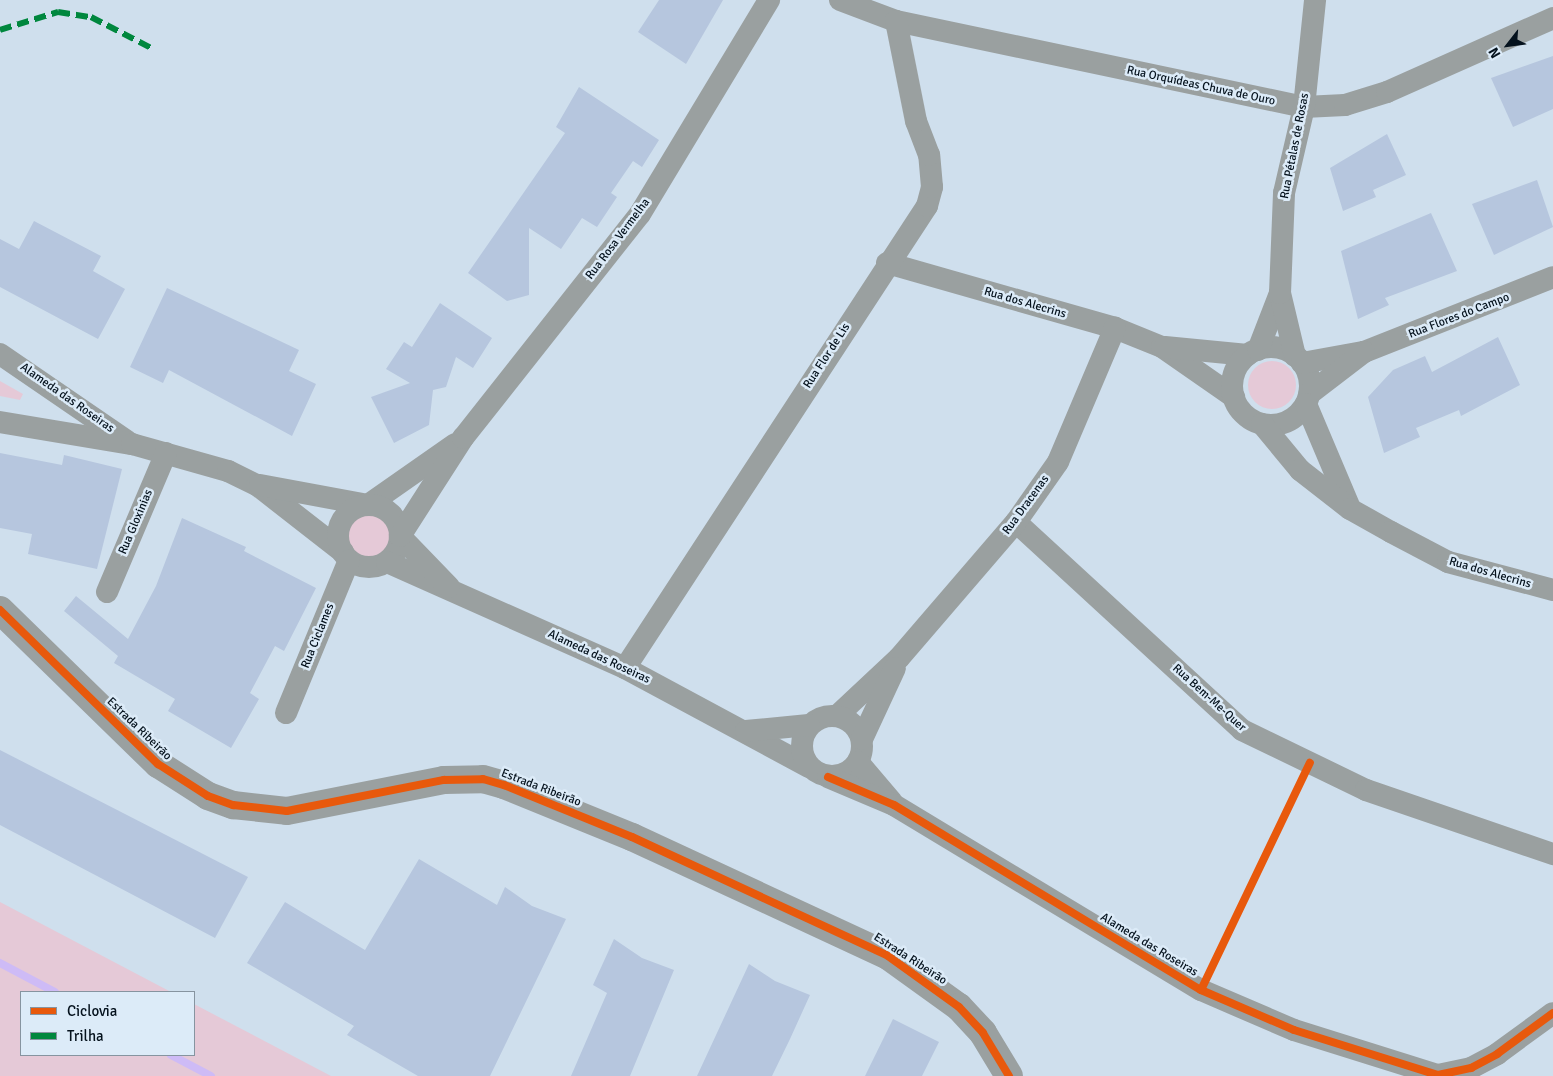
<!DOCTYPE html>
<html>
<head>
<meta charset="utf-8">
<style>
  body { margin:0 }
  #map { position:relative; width:1553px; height:1076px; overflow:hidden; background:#cfdfed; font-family:Signika,sans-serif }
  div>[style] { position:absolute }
  .green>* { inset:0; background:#e5c9d7 }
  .round { border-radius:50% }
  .stream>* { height:8px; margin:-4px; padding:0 4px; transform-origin:4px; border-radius:4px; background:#cebbf6 }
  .building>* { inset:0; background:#b6c6de }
  .minor>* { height:22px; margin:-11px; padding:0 11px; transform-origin:11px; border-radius:11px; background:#9aa0a0 }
  .minor>.ring { margin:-11px; padding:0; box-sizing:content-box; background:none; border:22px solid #9aa0a0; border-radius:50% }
  .tertiary>* { height:28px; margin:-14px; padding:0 14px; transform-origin:14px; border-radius:14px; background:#9aa0a0 }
  .quiet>* { height:6px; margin-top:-3px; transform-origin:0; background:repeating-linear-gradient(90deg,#00873e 0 12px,transparent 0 18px) }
  .cycleway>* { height:8px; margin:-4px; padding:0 4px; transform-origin:4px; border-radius:4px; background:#e8590c }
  span { translate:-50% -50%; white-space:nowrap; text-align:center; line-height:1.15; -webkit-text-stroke:5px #dcebf8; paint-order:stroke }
  .street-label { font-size:12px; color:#05121d }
  .legend { position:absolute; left:20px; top:991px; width:175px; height:65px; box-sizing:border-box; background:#dcebf8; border:1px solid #8694a0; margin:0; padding:6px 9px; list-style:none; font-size:15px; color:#05121d }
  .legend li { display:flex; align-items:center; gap:10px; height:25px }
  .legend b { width:25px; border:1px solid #8694a0 }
  .north { position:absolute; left:1483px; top:20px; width:50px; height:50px; -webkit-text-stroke:4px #dcebf8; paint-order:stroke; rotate:240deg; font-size:14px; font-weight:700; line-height:20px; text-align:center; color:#05121d }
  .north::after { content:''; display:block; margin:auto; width:18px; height:22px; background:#05121d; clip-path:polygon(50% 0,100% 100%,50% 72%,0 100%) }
</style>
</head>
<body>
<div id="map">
  <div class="green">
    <div class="round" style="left:1248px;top:361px;width:48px;height:48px"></div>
    <div style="clip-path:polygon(0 381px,23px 394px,20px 400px,0 396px)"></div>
    <div class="round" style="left:347px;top:513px;width:44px;height:44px"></div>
    <div style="clip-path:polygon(0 902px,171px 992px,21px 992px,21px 1055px,194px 1055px,194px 1004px,331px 1076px,0 1076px)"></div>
  </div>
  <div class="stream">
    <div style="left:0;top:963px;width:62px;rotate:27.8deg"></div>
    <div style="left:171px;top:1055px;width:45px;rotate:27.7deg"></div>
  </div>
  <div class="building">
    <div style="clip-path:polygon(659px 0,723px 0,686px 64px,638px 32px)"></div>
    <div style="clip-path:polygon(1553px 56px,1553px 109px,1513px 127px,1491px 78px)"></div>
    <div style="clip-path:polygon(579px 87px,659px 140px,642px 167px,633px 161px,611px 193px,617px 197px,597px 227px,582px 218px,561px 249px,529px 228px,529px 295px,507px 301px,468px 273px,565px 133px,556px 127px)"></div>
    <div style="clip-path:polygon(1387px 134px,1406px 175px,1373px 190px,1376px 197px,1343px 211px,1330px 168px)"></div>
    <div style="clip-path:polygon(1537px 180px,1553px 227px,1494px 255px,1472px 204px)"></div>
    <div style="clip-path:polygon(1431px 213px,1457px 271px,1385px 298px,1389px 305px,1358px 319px,1341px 251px)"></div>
    <div style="clip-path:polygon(34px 221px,101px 256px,93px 271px,125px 289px,98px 339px,0 287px,0 239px,19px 249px)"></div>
    <div style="clip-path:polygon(167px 288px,299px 350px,289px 371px,316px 384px,292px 436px,169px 370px,163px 383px,130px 367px)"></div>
    <div style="clip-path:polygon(440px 303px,492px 338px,473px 368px,456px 357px,446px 387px,433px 390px,429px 425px,394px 443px,371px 397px,410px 383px,386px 369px,404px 342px,412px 347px)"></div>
    <div style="clip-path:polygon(1498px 337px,1520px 385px,1461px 416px,1459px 410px,1416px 428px,1420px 437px,1384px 453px,1368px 397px,1393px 370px,1425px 356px,1432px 372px)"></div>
    <div style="clip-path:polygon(0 453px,62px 465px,64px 455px,122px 469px,97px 569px,28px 554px,32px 534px,0 528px)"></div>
    <div style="clip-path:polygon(182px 518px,246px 547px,244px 551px,316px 588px,284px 651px,275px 646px,250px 693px,259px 699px,231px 748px,168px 711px,175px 699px,114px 663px,118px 656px,64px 611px,76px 596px,128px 639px,156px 586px)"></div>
    <div style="clip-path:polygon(0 750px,248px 877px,215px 938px,0 825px)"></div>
    <div style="clip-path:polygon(419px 859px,497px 905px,505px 887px,532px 906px,566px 919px,490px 1076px,418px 1076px,347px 1035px,354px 1026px,247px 963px,285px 902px,365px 950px)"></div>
    <div style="clip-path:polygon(614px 939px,642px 958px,674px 970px,630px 1076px,571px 1076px,607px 993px,593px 985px)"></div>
    <div style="clip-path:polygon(749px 964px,775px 981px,810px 995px,790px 1039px,772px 1076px,697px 1076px)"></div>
    <div style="clip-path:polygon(893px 1019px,939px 1042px,922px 1076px,865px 1076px)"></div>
  </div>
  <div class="minor">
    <div style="left:840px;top:0;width:60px;rotate:20.6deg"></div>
    <div style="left:896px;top:21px;width:417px;rotate:11.9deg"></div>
    <div style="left:1304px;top:107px;width:41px;rotate:-2.8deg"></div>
    <div style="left:1345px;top:105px;width:44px;rotate:-17.2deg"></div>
    <div style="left:1387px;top:92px;width:182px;rotate:-24deg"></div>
    <div style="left:887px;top:263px;width:237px;rotate:15.9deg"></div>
    <div style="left:1115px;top:328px;width:51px;rotate:22deg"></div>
    <div style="left:1162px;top:347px;width:88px;rotate:34.8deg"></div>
    <div style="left:1165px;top:347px;width:83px;rotate:5.5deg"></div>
    <div class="ring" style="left:1232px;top:347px;width:56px;height:56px"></div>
    <div style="left:1258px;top:350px;width:61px;rotate:-68.9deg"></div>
    <div style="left:1364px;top:352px;width:203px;rotate:-21.6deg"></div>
    <div style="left:0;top:354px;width:154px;rotate:34.4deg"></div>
    <div style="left:1295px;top:356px;width:65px;rotate:-103.4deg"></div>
    <div style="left:1280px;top:293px;width:100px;rotate:-87.7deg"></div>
    <div style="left:1284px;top:193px;width:88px;rotate:-76.9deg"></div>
    <div style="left:1304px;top:107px;width:108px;rotate:-84.1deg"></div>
    <div style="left:1302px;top:363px;width:63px;rotate:-10.1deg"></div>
    <div style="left:1364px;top:352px;width:69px;rotate:142.6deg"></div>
    <div style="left:1306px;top:404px;width:113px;rotate:67.1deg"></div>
    <div style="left:0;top:422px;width:134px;rotate:9.5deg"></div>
    <div style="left:132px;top:444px;width:100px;rotate:15.7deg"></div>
    <div style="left:228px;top:471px;width:32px;rotate:26deg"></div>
    <div style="left:257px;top:485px;width:109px;rotate:37.9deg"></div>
    <div style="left:1262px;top:424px;width:60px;rotate:50.4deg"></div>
    <div style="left:1300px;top:470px;width:63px;rotate:38deg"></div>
    <div style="left:1350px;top:509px;width:47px;rotate:29.3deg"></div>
    <div style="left:1391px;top:532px;width:64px;rotate:27.8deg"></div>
    <div style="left:1448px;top:562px;width:109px;rotate:14.9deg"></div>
    <div style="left:260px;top:485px;width:110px;rotate:10.5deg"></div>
    <div style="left:368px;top:505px;width:106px;rotate:-35deg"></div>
    <div class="ring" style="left:338px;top:505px;width:40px;height:40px"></div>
    <div style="left:1016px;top:522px;width:307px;rotate:42.6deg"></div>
    <div style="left:1242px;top:730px;width:138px;rotate:25.8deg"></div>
    <div style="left:1366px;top:790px;width:198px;rotate:18.9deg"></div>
    <div style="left:387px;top:562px;width:261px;rotate:24deg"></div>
    <div style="left:625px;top:668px;width:209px;rotate:28.3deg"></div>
    <div style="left:449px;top:587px;width:71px;rotate:-133.9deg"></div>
    <div style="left:400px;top:536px;width:117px;rotate:-57.3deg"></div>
    <div style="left:463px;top:438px;width:285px;rotate:-51.7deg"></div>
    <div style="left:640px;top:214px;width:250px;rotate:-58.9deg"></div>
    <div style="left:107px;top:592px;width:151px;rotate:-67deg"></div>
    <div style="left:625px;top:668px;width:552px;rotate:-56.83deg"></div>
    <div style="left:927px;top:206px;width:20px;rotate:-75deg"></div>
    <div style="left:932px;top:187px;width:32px;rotate:-95deg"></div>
    <div style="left:929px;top:155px;width:36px;rotate:-111deg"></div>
    <div style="left:916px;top:121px;width:102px;rotate:-101.3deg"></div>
    <div style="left:286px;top:713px;width:165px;rotate:-67.6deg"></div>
    <div style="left:838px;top:715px;width:83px;rotate:-43.1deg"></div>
    <div style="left:899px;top:658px;width:179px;rotate:-49.3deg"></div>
    <div style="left:1016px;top:522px;width:73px;rotate:-55deg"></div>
    <div style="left:1058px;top:462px;width:146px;rotate:-67deg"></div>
    <div class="ring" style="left:802px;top:716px;width:38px;height:38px"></div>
    <div style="left:746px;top:731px;width:63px;rotate:-5.4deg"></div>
    <div style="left:862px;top:739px;width:78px;rotate:-65.1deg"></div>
    <div style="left:858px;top:762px;width:52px;rotate:49.6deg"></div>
    <div style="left:828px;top:777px;width:72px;rotate:23deg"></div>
    <div style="left:894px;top:805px;width:358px;rotate:31.1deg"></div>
    <div style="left:1201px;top:990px;width:101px;rotate:23.3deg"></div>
    <div style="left:1294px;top:1030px;width:151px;rotate:17.4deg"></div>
    <div style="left:1438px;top:1075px;width:34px;rotate:-12deg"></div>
    <div style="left:1471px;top:1068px;width:30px;rotate:-28deg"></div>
    <div style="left:1497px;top:1054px;width:69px;rotate:-36.2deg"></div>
  </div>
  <div class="tertiary">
    <div style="left:0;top:610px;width:221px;rotate:44.3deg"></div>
    <div style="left:158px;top:764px;width:59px;rotate:32.6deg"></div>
    <div style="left:208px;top:796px;width:27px;rotate:20deg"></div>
    <div style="left:233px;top:805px;width:54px;rotate:6.3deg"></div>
    <div style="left:287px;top:811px;width:160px;rotate:-11.2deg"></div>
    <div style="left:444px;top:780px;width:39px;rotate:-1deg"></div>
    <div style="left:483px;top:779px;width:22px;rotate:16deg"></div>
    <div style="left:504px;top:785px;width:138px;rotate:22.1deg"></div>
    <div style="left:632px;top:837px;width:282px;rotate:24.9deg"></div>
    <div style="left:888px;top:956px;width:87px;rotate:35.7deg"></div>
    <div style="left:959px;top:1007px;width:35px;rotate:47deg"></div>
    <div style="left:983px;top:1033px;width:50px;rotate:58.8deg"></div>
  </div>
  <div class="quiet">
    <div style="left:0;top:30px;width:61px;rotate:-17.2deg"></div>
    <div style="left:58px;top:12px;width:33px;rotate:9deg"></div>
    <div style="left:91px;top:17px;width:68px;rotate:27.3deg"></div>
  </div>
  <div class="cycleway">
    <div style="left:0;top:610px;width:221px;rotate:44.3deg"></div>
    <div style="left:158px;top:764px;width:59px;rotate:32.6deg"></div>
    <div style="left:208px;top:796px;width:27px;rotate:20deg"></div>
    <div style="left:233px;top:805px;width:54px;rotate:6.3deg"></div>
    <div style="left:287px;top:811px;width:160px;rotate:-11.2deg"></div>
    <div style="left:444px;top:780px;width:39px;rotate:-1deg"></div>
    <div style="left:483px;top:779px;width:22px;rotate:16deg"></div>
    <div style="left:504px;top:785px;width:138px;rotate:22.1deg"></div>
    <div style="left:632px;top:837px;width:282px;rotate:24.9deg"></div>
    <div style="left:888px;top:956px;width:87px;rotate:35.7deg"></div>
    <div style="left:959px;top:1007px;width:35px;rotate:47deg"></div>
    <div style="left:983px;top:1033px;width:50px;rotate:58.8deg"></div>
    <div style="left:828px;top:777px;width:72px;rotate:23deg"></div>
    <div style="left:894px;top:805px;width:358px;rotate:31.1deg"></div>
    <div style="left:1201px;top:990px;width:101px;rotate:23.3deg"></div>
    <div style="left:1294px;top:1030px;width:151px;rotate:17.4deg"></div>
    <div style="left:1438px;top:1075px;width:34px;rotate:-12deg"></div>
    <div style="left:1471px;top:1068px;width:30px;rotate:-28deg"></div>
    <div style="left:1497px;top:1054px;width:69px;rotate:-36.2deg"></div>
    <div style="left:1201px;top:990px;width:252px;rotate:-64.4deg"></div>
  </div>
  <div class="street-label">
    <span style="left:1201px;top:86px;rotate:12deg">Rua Orquídeas Chuva de Ouro</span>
    <span style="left:1295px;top:146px;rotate:-79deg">Rua Pétalas de Rosas</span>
    <span style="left:618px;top:239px;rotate:-53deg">Rua Rosa Vermelha</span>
    <span style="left:1025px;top:303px;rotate:16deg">Rua dos Alecrins</span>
    <span style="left:1459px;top:316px;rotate:-21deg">Rua Flores do Campo</span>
    <span style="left:827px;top:356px;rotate:-57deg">Rua Flor de Lis</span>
    <span style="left:67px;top:398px;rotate:35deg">Alameda das Roseiras</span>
    <span style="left:1026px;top:505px;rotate:-54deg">Rua Dracenas</span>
    <span style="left:136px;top:522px;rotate:-67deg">Rua Gloxinias</span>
    <span style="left:1490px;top:573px;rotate:16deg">Rua dos Alecrins</span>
    <span style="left:318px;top:636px;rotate:-68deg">Rua Ciclames</span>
    <span style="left:599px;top:657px;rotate:25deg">Alameda das Roseiras</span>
    <span style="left:1209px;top:698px;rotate:42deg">Rua Bem-Me-Quer</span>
    <span style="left:139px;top:729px;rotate:44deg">Estrada Ribeirão</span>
    <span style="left:541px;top:788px;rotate:21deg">Estrada Ribeirão</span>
    <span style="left:1149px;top:945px;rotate:31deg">Alameda das Roseiras</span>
    <span style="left:910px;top:959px;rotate:33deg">Estrada Ribeirão</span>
  </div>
  <ul class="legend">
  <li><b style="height:6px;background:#e8590c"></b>Ciclovia</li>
  <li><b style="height:6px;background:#00873e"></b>Trilha</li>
  </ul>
  <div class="north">N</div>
</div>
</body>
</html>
